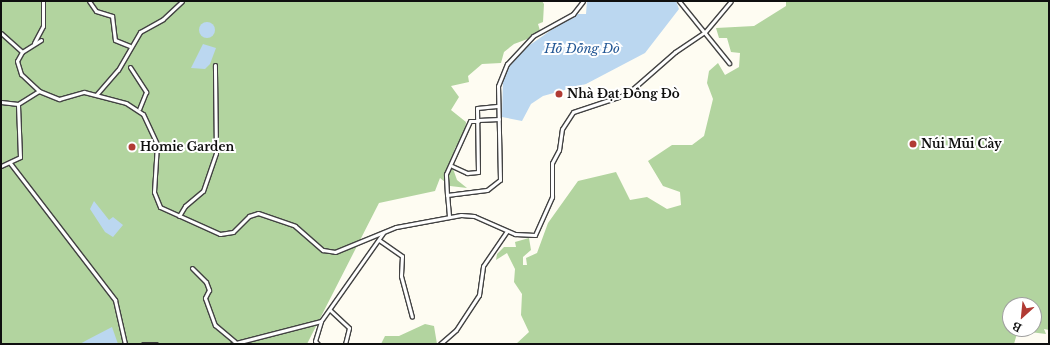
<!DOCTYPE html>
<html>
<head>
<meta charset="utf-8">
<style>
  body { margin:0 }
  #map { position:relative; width:1050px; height:345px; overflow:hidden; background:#fefcf2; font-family:"Libre Baskerville",serif }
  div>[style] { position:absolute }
  .forest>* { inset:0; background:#b2d49f }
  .water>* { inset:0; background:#bbd7f0 }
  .round { border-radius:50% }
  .roads { filter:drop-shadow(1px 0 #424242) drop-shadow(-1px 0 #424242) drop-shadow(0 1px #424242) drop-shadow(0 -1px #424242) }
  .minor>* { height:3px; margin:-1.5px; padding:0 1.5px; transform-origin:1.5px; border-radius:1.5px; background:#fff }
  .dots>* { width:11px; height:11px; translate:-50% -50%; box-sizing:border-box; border:2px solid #fff; border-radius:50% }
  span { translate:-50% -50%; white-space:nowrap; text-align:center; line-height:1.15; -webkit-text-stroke:4px #fff; paint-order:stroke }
  .poi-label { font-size:12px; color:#0f0f0f; font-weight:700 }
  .left { translate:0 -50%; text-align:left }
  .water-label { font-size:13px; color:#245895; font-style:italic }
  .frame { position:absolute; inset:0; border:2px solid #0f0f0f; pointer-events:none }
  .north { position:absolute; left:1002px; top:297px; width:40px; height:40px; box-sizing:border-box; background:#fff; border:1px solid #9f9f9f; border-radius:50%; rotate:207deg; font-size:11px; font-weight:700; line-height:16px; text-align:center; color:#0f0f0f }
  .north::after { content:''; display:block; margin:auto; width:14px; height:18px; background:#b13b34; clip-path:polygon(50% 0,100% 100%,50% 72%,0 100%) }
</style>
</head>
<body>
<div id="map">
  <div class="forest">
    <div style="clip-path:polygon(1px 1px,542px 1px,544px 4px,543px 22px,538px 24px,541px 34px,514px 44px,504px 52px,501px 63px,482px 64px,468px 76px,469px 82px,451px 86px,459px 97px,451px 110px,466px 122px,465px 136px,455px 148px,451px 163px,457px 180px,467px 188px,450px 186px,440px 178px,435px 191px,379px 203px,307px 344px,1px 344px)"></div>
    <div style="clip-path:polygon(786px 1px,1049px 1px,1049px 330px,1044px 329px,1046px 334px,1030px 332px,1029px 329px,1034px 329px,1034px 305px,1010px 305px,1010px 329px,1018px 330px,1014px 344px,516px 344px,529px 332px,521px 315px,522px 294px,514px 282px,515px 269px,507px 253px,496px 260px,497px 254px,504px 247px,516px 247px,515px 242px,529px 238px,531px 250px,523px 257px,523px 265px,527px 265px,526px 258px,537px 253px,548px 223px,578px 181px,616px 172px,630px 200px,647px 197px,667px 209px,681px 205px,680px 192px,663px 186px,648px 161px,672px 145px,692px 145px,704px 136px,713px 99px,707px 83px,709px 71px,718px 63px,725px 75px,739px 67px,740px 53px,731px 52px,727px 38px,719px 38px,716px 28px,754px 26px,786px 6px)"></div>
    <div style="clip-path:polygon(425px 324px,434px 326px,437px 344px,381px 344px,385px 336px,399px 336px)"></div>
  </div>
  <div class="water">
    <div style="clip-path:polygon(587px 1px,676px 1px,679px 9px,645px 53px,586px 84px,543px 96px,531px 104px,522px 121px,502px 117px,503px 79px,511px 64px,527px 47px,557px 26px,577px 14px,586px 14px)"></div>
    <div class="round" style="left:199px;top:22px;width:16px;height:16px"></div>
    <div style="clip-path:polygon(203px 44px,216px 48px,210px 64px,205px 69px,191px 68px)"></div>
    <div style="clip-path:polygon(94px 201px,109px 220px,113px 217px,123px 225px,113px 237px,105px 232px,90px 209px)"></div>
    <div style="clip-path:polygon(112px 327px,118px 344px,80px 344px,87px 340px)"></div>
  </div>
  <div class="roads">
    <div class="minor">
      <div style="left:89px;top:1px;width:12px;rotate:55deg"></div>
      <div style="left:96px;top:11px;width:17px;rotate:17deg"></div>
      <div style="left:112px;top:16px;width:24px;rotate:83deg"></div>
      <div style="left:115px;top:40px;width:16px;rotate:22deg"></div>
      <div style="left:679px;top:1px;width:80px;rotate:51.1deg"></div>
      <div style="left:1px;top:33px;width:28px;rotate:42deg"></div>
      <div style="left:41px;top:40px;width:22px;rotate:148deg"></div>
      <div style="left:22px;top:52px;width:10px;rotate:119deg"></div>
      <div style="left:17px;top:61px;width:14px;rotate:73deg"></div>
      <div style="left:21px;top:74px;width:25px;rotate:43deg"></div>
      <div style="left:39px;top:91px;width:22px;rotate:22deg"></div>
      <div style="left:59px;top:99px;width:26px;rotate:-16deg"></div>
      <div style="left:84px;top:92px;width:43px;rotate:14.7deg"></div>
      <div style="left:126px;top:103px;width:20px;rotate:33deg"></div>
      <div style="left:143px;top:114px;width:33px;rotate:65deg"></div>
      <div style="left:157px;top:144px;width:48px;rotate:93.6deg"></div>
      <div style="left:154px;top:192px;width:16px;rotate:68deg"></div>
      <div style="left:160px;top:207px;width:66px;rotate:24.2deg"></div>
      <div style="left:220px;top:234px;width:13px;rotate:-9deg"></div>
      <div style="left:233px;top:232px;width:23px;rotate:-45deg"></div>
      <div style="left:249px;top:216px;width:9px;rotate:-18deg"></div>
      <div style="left:258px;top:213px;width:39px;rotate:19deg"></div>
      <div style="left:295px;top:226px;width:37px;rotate:41deg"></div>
      <div style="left:323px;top:250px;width:12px;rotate:9deg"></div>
      <div style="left:335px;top:252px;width:66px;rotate:-22.3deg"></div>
      <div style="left:396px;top:227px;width:66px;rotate:-10.5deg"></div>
      <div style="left:461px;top:215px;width:13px;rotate:4deg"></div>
      <div style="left:474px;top:216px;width:45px;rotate:23.7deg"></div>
      <div style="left:515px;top:234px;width:20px;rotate:3deg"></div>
      <div style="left:535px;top:235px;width:42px;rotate:-65.9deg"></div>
      <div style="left:552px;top:197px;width:34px;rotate:-90deg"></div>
      <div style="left:552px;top:163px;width:15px;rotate:-62deg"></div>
      <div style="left:559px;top:150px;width:21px;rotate:-82deg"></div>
      <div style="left:562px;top:129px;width:20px;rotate:-57deg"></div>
      <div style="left:573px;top:112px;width:57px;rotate:-18.4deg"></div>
      <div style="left:627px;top:94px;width:64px;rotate:-41.2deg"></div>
      <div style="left:675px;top:52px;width:36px;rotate:-34deg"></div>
      <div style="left:705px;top:32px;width:40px;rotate:-50deg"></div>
      <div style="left:34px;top:43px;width:19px;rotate:-62deg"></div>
      <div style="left:43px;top:26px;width:25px;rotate:-90deg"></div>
      <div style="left:130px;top:67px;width:30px;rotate:57deg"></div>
      <div style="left:146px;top:92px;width:18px;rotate:112deg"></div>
      <div style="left:96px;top:95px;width:33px;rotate:-49deg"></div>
      <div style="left:118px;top:70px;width:44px;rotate:-59.9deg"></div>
      <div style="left:140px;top:32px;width:26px;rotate:-29deg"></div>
      <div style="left:163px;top:19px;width:26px;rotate:-43deg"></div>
      <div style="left:1px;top:102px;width:17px;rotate:7deg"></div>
      <div style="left:478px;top:120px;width:21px;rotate:-3deg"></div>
      <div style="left:10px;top:163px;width:173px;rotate:52.5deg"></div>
      <div style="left:115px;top:300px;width:45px;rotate:77.2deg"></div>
      <div style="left:1px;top:166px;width:21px;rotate:-25deg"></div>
      <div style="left:20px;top:157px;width:53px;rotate:-92.2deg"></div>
      <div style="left:18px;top:104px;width:25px;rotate:-32deg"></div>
      <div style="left:452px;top:166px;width:17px;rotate:25deg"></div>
      <div style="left:467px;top:173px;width:11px;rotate:-5deg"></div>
      <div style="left:478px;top:172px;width:64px;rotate:-90.9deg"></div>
      <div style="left:477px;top:108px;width:20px;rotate:-6deg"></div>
      <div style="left:447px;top:195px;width:21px;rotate:-93deg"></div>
      <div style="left:446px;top:174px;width:58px;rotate:-65.6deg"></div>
      <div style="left:470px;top:121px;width:8px"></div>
      <div style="left:179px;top:216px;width:12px;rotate:-59deg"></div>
      <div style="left:185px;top:206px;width:23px;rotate:-40deg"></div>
      <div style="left:203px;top:191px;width:40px;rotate:-71.1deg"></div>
      <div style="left:216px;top:153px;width:88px;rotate:-90.7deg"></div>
      <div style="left:449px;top:216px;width:21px;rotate:-95deg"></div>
      <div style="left:447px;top:195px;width:40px;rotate:-7.1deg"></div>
      <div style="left:487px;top:190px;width:16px;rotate:-38deg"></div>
      <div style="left:500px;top:180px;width:94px;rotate:-91.2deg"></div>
      <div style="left:498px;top:86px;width:24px;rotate:-68deg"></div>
      <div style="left:507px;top:64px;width:38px;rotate:-47deg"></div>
      <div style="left:533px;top:36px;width:46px;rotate:-28.8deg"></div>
      <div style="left:573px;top:14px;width:16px;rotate:-52deg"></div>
      <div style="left:379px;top:240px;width:28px;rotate:35deg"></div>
      <div style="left:402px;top:256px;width:20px;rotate:93deg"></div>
      <div style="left:401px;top:276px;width:42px;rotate:75deg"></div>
      <div style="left:192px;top:268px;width:20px;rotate:45deg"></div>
      <div style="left:206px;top:282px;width:9px;rotate:69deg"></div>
      <div style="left:209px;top:290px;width:9px;rotate:117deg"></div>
      <div style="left:205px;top:298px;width:29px;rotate:70deg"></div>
      <div style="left:215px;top:325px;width:26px;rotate:40deg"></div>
      <div style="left:330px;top:310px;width:26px;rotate:43deg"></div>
      <div style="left:349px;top:328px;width:16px;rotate:104deg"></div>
      <div style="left:143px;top:344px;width:13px"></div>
      <div style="left:232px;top:344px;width:92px;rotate:-14.5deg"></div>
      <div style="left:321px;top:321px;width:108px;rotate:-54.8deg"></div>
      <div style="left:318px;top:344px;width:4px;rotate:-135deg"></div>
      <div style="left:315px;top:341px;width:21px;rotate:-73deg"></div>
      <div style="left:440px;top:344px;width:21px;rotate:-41deg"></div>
      <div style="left:456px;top:330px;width:42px;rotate:-56.7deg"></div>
      <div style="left:479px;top:295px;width:29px;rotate:-82deg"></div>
      <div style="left:483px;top:266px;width:42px;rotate:-55.6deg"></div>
    </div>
  </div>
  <div class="dots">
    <div style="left:559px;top:94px;background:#b13b34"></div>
    <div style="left:913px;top:144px;background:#b13b34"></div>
    <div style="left:132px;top:147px;background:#b13b34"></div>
  </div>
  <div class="poi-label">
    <span class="left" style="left:567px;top:94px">Nhà Đạt Đồng Đò</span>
    <span class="left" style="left:921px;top:144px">Núi Mũi Cày</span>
    <span class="left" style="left:140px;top:147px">Homie Garden</span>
  </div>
  <div class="water-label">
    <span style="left:582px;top:49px">Hồ Đồng Đò</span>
  </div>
  <div class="frame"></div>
  <div class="north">B</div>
</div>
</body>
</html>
